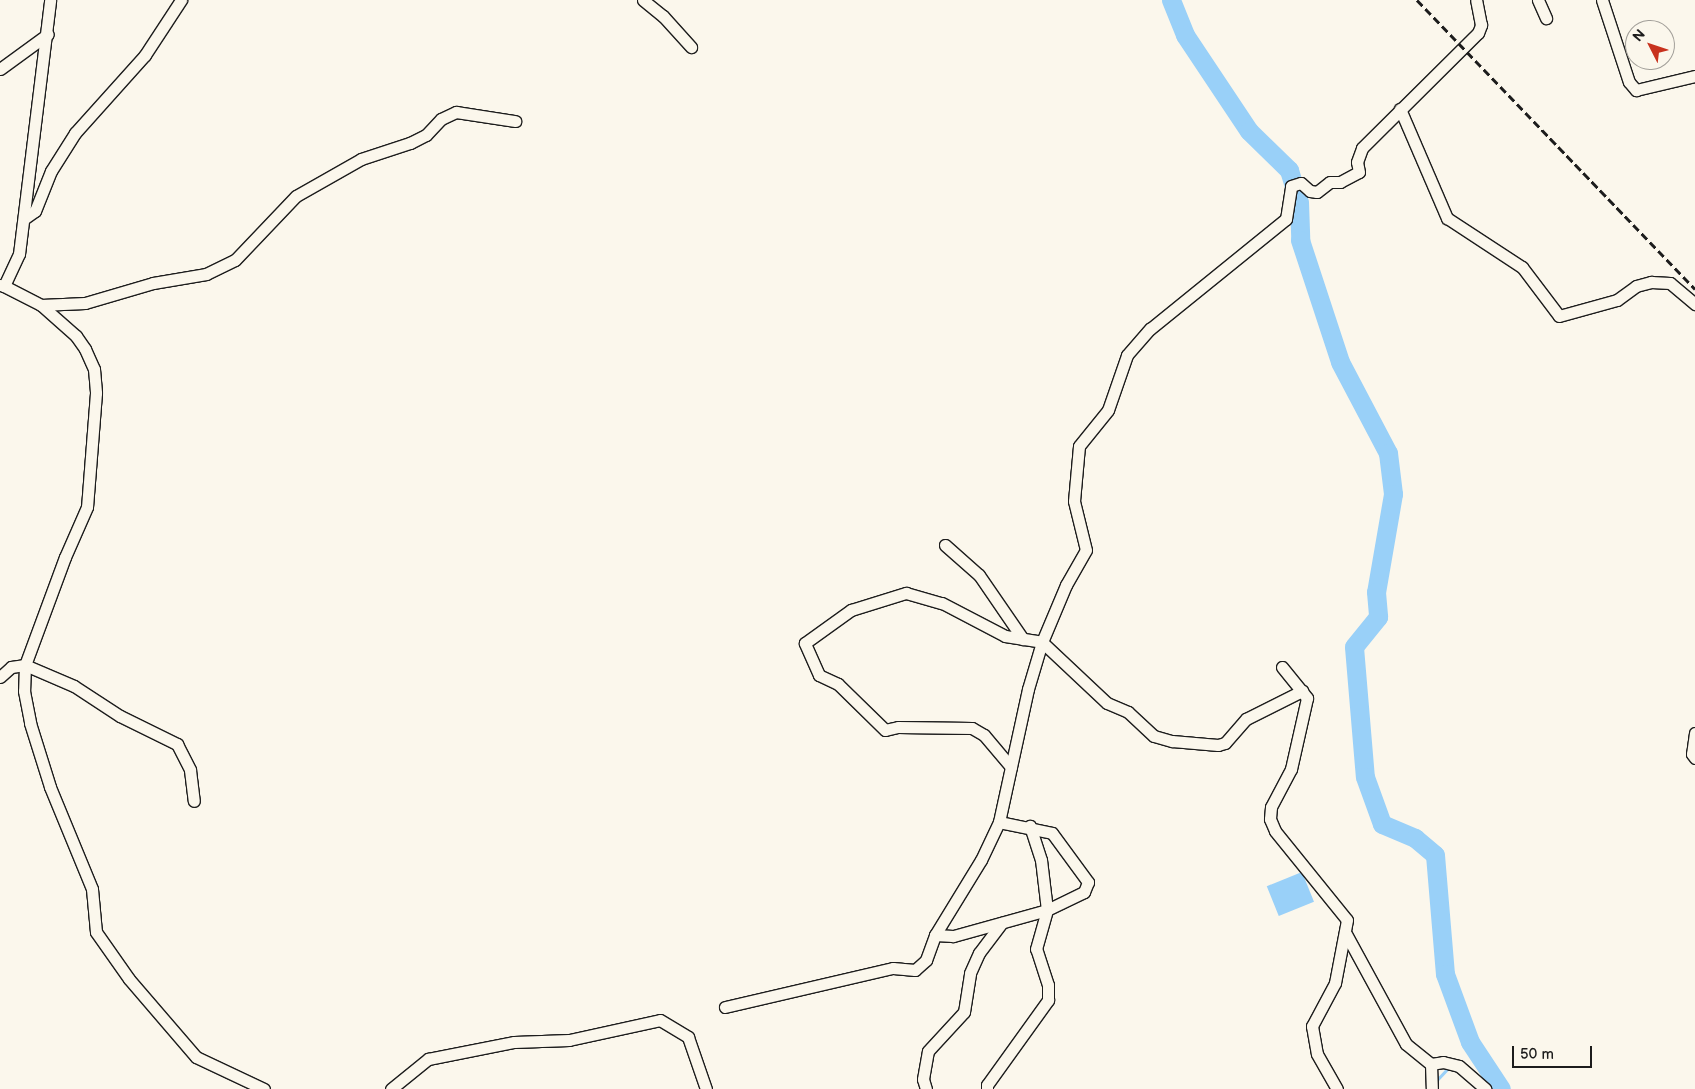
<!DOCTYPE html>
<html>
<head>
<meta charset="utf-8">
<style>
  body { margin:0 }
  #map { position:relative; width:1695px; height:1089px; overflow:hidden; background:#fbf7ec; font-family:"Balsamiq Sans",sans-serif }
  div>[style] { position:absolute }
  .water>* { inset:0; background:#99d0f8; transform-origin:0 0 }
  .stream>* { height:3px; margin:-1.5px; padding:0 1.5px; transform-origin:1.5px; border-radius:1.5px; background:#99d0f8 }
  .river>* { height:19px; margin:-9.5px; padding:0 9.5px; transform-origin:9.5px; border-radius:9.5px; background:#99d0f8 }
  .roads { filter:drop-shadow(1px 0 #1c1c1c) drop-shadow(-1px 0 #1c1c1c) drop-shadow(0 1px #1c1c1c) drop-shadow(0 -1px #1c1c1c) }
  .minor>* { height:11px; margin:-5.5px; padding:0 5.5px; transform-origin:5.5px; border-radius:5.5px; background:#fbf7ec }
  .rail>* { height:3px; margin-top:-1.5px; transform-origin:0; background:repeating-linear-gradient(90deg,#1c1c1c 0 8px,transparent 0 12px) }
  span { translate:-50% -50%; white-space:nowrap; text-align:center; line-height:1.15; -webkit-text-stroke:4px #fbf7ec; paint-order:stroke }
  .north { position:absolute; left:1625px; top:20px; width:50px; height:50px; box-sizing:border-box; background:#fbf7ec; border:1px solid #a29f99; border-radius:50%; rotate:311deg; font-size:14px; font-weight:700; line-height:20px; text-align:center; color:#1c1c1c }
  .north::after { content:''; display:block; margin:auto; width:18px; height:22px; background:#c8321e; clip-path:polygon(50% 0,100% 100%,50% 72%,0 100%) }
  .scale { position:absolute; left:1512px; top:1046px; width:80px; height:22px; box-sizing:border-box; border:2px solid #1c1c1c; border-top:0; padding-left:6px; font-size:15px; line-height:18px; white-space:nowrap; color:#1c1c1c; -webkit-text-stroke:4px #fbf7ec; paint-order:stroke }
</style>
</head>
<body>
<div id="map">
  <div class="water">
    <div style="left:1302px;top:872px;width:32px;height:38px;rotate:68deg"></div>
  </div>
  <div class="stream">
    <div style="left:1435px;top:1082px;width:19px;rotate:-47deg"></div>
  </div>
  <div class="river">
    <div style="left:1171px;top:0;width:38px;rotate:68deg"></div>
    <div style="left:1185px;top:35px;width:115px;rotate:56.3deg"></div>
    <div style="left:1249px;top:131px;width:56px;rotate:44.3deg"></div>
    <div style="left:1289px;top:170px;width:34px;rotate:73deg"></div>
    <div style="left:1299px;top:202px;width:38px;rotate:88deg"></div>
    <div style="left:1300px;top:240px;width:128px;rotate:71.8deg"></div>
    <div style="left:1340px;top:362px;width:103px;rotate:62.2deg"></div>
    <div style="left:1388px;top:453px;width:41px;rotate:83deg"></div>
    <div style="left:1393px;top:494px;width:99px;rotate:99.8deg"></div>
    <div style="left:1376px;top:592px;width:25px;rotate:85deg"></div>
    <div style="left:1378px;top:617px;width:38px;rotate:129deg"></div>
    <div style="left:1354px;top:647px;width:130px;rotate:85.2deg"></div>
    <div style="left:1365px;top:777px;width:50px;rotate:70.1deg"></div>
    <div style="left:1382px;top:824px;width:36px;rotate:23deg"></div>
    <div style="left:1415px;top:838px;width:26px;rotate:40deg"></div>
    <div style="left:1435px;top:855px;width:119px;rotate:85.2deg"></div>
    <div style="left:1445px;top:974px;width:72px;rotate:69.8deg"></div>
    <div style="left:1470px;top:1042px;width:56px;rotate:56.6deg"></div>
  </div>
  <div class="roads">
    <div class="minor">
      <div style="left:643px;top:0;width:26px;rotate:39deg"></div>
      <div style="left:663px;top:16px;width:42px;rotate:47.9deg"></div>
      <div style="left:1538px;top:0;width:20px;rotate:66deg"></div>
      <div style="left:1602px;top:0;width:86px;rotate:71.8deg"></div>
      <div style="left:1629px;top:82px;width:11px;rotate:49deg"></div>
      <div style="left:1636px;top:90px;width:61px;rotate:-13.3deg"></div>
      <div style="left:0;top:69px;width:59px;rotate:-36.1deg"></div>
      <div style="left:1400px;top:109px;width:119px;rotate:66.7deg"></div>
      <div style="left:1447px;top:218px;width:90px;rotate:33.2deg"></div>
      <div style="left:1522px;top:267px;width:61px;rotate:52.9deg"></div>
      <div style="left:1559px;top:316px;width:60px;rotate:-15.4deg"></div>
      <div style="left:1617px;top:300px;width:24px;rotate:-36deg"></div>
      <div style="left:1636px;top:286px;width:16px;rotate:-15deg"></div>
      <div style="left:1651px;top:282px;width:19px;rotate:3deg"></div>
      <div style="left:1670px;top:283px;width:33px;rotate:40deg"></div>
      <div style="left:25px;top:218px;width:12px;rotate:-35deg"></div>
      <div style="left:35px;top:211px;width:43px;rotate:-68.2deg"></div>
      <div style="left:51px;top:171px;width:45px;rotate:-57.7deg"></div>
      <div style="left:75px;top:133px;width:105px;rotate:-48.1deg"></div>
      <div style="left:145px;top:55px;width:66px;rotate:-56.8deg"></div>
      <div style="left:0;top:285px;width:4px;rotate:14deg"></div>
      <div style="left:4px;top:286px;width:35px;rotate:-65deg"></div>
      <div style="left:19px;top:254px;width:256px;rotate:-83deg"></div>
      <div style="left:4px;top:286px;width:42px;rotate:27.2deg"></div>
      <div style="left:41px;top:305px;width:44px;rotate:-2.6deg"></div>
      <div style="left:85px;top:303px;width:71px;rotate:-16.4deg"></div>
      <div style="left:153px;top:283px;width:54px;rotate:-9.6deg"></div>
      <div style="left:206px;top:274px;width:32px;rotate:-26deg"></div>
      <div style="left:235px;top:260px;width:88px;rotate:-46.4deg"></div>
      <div style="left:296px;top:196px;width:75px;rotate:-29.6deg"></div>
      <div style="left:361px;top:159px;width:52px;rotate:-18.1deg"></div>
      <div style="left:410px;top:143px;width:18px;rotate:-27deg"></div>
      <div style="left:426px;top:135px;width:22px;rotate:-47deg"></div>
      <div style="left:441px;top:119px;width:17px;rotate:-25deg"></div>
      <div style="left:456px;top:112px;width:60px;rotate:8.7deg"></div>
      <div style="left:41px;top:305px;width:47px;rotate:41.5deg"></div>
      <div style="left:76px;top:336px;width:16px;rotate:55deg"></div>
      <div style="left:85px;top:349px;width:22px;rotate:66deg"></div>
      <div style="left:94px;top:369px;width:24px;rotate:85deg"></div>
      <div style="left:96px;top:393px;width:114px;rotate:94.5deg"></div>
      <div style="left:87px;top:507px;width:55px;rotate:113.7deg"></div>
      <div style="left:65px;top:557px;width:115px;rotate:110.3deg"></div>
      <div style="left:25px;top:665px;width:26px;rotate:92deg"></div>
      <div style="left:24px;top:691px;width:33px;rotate:79deg"></div>
      <div style="left:30px;top:723px;width:67px;rotate:72.6deg"></div>
      <div style="left:50px;top:787px;width:110px;rotate:67.6deg"></div>
      <div style="left:92px;top:889px;width:43px;rotate:84.7deg"></div>
      <div style="left:96px;top:932px;width:57px;rotate:54.9deg"></div>
      <div style="left:129px;top:979px;width:103px;rotate:49.3deg"></div>
      <div style="left:196px;top:1057px;width:75px;rotate:25.2deg"></div>
      <div style="left:945px;top:545px;width:45px;rotate:41.4deg"></div>
      <div style="left:979px;top:575px;width:78px;rotate:55.5deg"></div>
      <div style="left:1282px;top:667px;width:40px;rotate:51deg"></div>
      <div style="left:1307px;top:698px;width:73px;rotate:102.7deg"></div>
      <div style="left:1291px;top:769px;width:43px;rotate:117.8deg"></div>
      <div style="left:1271px;top:807px;width:12px;rotate:95deg"></div>
      <div style="left:1270px;top:819px;width:13px;rotate:67deg"></div>
      <div style="left:1275px;top:831px;width:114px;rotate:51deg"></div>
      <div style="left:1347px;top:920px;width:64px;rotate:100.8deg"></div>
      <div style="left:1335px;top:983px;width:49px;rotate:118.1deg"></div>
      <div style="left:1312px;top:1026px;width:28px;rotate:80deg"></div>
      <div style="left:1317px;top:1054px;width:40px;rotate:60.3deg"></div>
      <div style="left:0;top:677px;width:15px;rotate:-42deg"></div>
      <div style="left:11px;top:667px;width:14px;rotate:-8deg"></div>
      <div style="left:25px;top:665px;width:53px;rotate:23.2deg"></div>
      <div style="left:74px;top:686px;width:55px;rotate:33.1deg"></div>
      <div style="left:120px;top:716px;width:64px;rotate:26.2deg"></div>
      <div style="left:177px;top:744px;width:29px;rotate:63deg"></div>
      <div style="left:190px;top:770px;width:31px;rotate:83deg"></div>
      <div style="left:1695px;top:733px;width:21px;rotate:98deg"></div>
      <div style="left:1692px;top:754px;width:5px;rotate:53deg"></div>
      <div style="left:1011px;top:767px;width:42px;rotate:-130.2deg"></div>
      <div style="left:984px;top:735px;width:14px;rotate:-150deg"></div>
      <div style="left:972px;top:728px;width:74px;rotate:-179.2deg"></div>
      <div style="left:898px;top:727px;width:13px;rotate:167deg"></div>
      <div style="left:885px;top:730px;width:66px;rotate:-135.6deg"></div>
      <div style="left:838px;top:684px;width:21px;rotate:-155deg"></div>
      <div style="left:819px;top:675px;width:35px;rotate:-114deg"></div>
      <div style="left:805px;top:643px;width:57px;rotate:-35.7deg"></div>
      <div style="left:851px;top:610px;width:58px;rotate:-17.2deg"></div>
      <div style="left:906px;top:593px;width:37px;rotate:16deg"></div>
      <div style="left:942px;top:603px;width:71px;rotate:27.6deg"></div>
      <div style="left:1005px;top:636px;width:37px;rotate:9deg"></div>
      <div style="left:1042px;top:642px;width:89px;rotate:43.2deg"></div>
      <div style="left:1107px;top:703px;width:23px;rotate:23deg"></div>
      <div style="left:1128px;top:712px;width:35px;rotate:43deg"></div>
      <div style="left:1154px;top:736px;width:19px;rotate:16deg"></div>
      <div style="left:1172px;top:741px;width:46px;rotate:5deg"></div>
      <div style="left:1218px;top:745px;width:7px;rotate:-16deg"></div>
      <div style="left:1225px;top:743px;width:32px;rotate:-49deg"></div>
      <div style="left:1246px;top:719px;width:63px;rotate:-26.6deg"></div>
      <div style="left:999px;top:822px;width:136px;rotate:-77.7deg"></div>
      <div style="left:1028px;top:689px;width:49px;rotate:-73.4deg"></div>
      <div style="left:1042px;top:642px;width:62px;rotate:-67.2deg"></div>
      <div style="left:1066px;top:585px;width:40px;rotate:-60.3deg"></div>
      <div style="left:1086px;top:550px;width:50px;rotate:-103.8deg"></div>
      <div style="left:1074px;top:501px;width:55px;rotate:-84.8deg"></div>
      <div style="left:1079px;top:446px;width:46px;rotate:-51.1deg"></div>
      <div style="left:1108px;top:410px;width:58px;rotate:-70.9deg"></div>
      <div style="left:1127px;top:355px;width:35px;rotate:-49deg"></div>
      <div style="left:1150px;top:329px;width:175px;rotate:-39deg"></div>
      <div style="left:1286px;top:219px;width:33px;rotate:-81deg"></div>
      <div style="left:1291px;top:186px;width:10px;rotate:-17deg"></div>
      <div style="left:1301px;top:183px;width:12px;rotate:42deg"></div>
      <div style="left:1310px;top:191px;width:7px;rotate:8deg"></div>
      <div style="left:1317px;top:192px;width:16px;rotate:-38deg"></div>
      <div style="left:1330px;top:182px;width:10px"></div>
      <div style="left:1340px;top:182px;width:21px;rotate:-28deg"></div>
      <div style="left:1359px;top:172px;width:10px;rotate:-101deg"></div>
      <div style="left:1357px;top:162px;width:15px;rotate:-70deg"></div>
      <div style="left:1362px;top:148px;width:163px;rotate:-44.8deg"></div>
      <div style="left:1478px;top:33px;width:9px;rotate:-69deg"></div>
      <div style="left:1481px;top:25px;width:25px;rotate:-101deg"></div>
      <div style="left:1346px;top:934px;width:125px;rotate:61.4deg"></div>
      <div style="left:1406px;top:1044px;width:32px;rotate:39deg"></div>
      <div style="left:1431px;top:1064px;width:12px;rotate:-9deg"></div>
      <div style="left:1443px;top:1062px;width:16px;rotate:14deg"></div>
      <div style="left:1459px;top:1066px;width:35px;rotate:41deg"></div>
      <div style="left:725px;top:1007px;width:172px;rotate:-13.1deg"></div>
      <div style="left:893px;top:968px;width:22px;rotate:5deg"></div>
      <div style="left:915px;top:970px;width:15px;rotate:-42deg"></div>
      <div style="left:926px;top:960px;width:27px;rotate:-70deg"></div>
      <div style="left:935px;top:935px;width:88px;rotate:-58.5deg"></div>
      <div style="left:981px;top:860px;width:42px;rotate:-64.7deg"></div>
      <div style="left:999px;top:822px;width:54px;rotate:11.7deg"></div>
      <div style="left:1052px;top:833px;width:61px;rotate:53.7deg"></div>
      <div style="left:1088px;top:882px;width:11px;rotate:112deg"></div>
      <div style="left:1084px;top:892px;width:41px;rotate:154.1deg"></div>
      <div style="left:1047px;top:910px;width:98px;rotate:164.5deg"></div>
      <div style="left:953px;top:936px;width:18px;rotate:-177deg"></div>
      <div style="left:1431px;top:1064px;width:25px;rotate:88deg"></div>
      <div style="left:391px;top:1089px;width:48px;rotate:-39deg"></div>
      <div style="left:428px;top:1059px;width:88px;rotate:-11.2deg"></div>
      <div style="left:514px;top:1042px;width:55px;rotate:-2.1deg"></div>
      <div style="left:569px;top:1040px;width:93px;rotate:-12.4deg"></div>
      <div style="left:660px;top:1020px;width:33px;rotate:31deg"></div>
      <div style="left:688px;top:1037px;width:55px;rotate:70.9deg"></div>
      <div style="left:926px;top:1089px;width:10px;rotate:-107deg"></div>
      <div style="left:923px;top:1079px;width:28px;rotate:-80deg"></div>
      <div style="left:928px;top:1051px;width:53px;rotate:-47.3deg"></div>
      <div style="left:964px;top:1012px;width:39px;rotate:-81deg"></div>
      <div style="left:970px;top:973px;width:22px;rotate:-66deg"></div>
      <div style="left:979px;top:953px;width:38px;rotate:-53deg"></div>
      <div style="left:987px;top:1089px;width:4px;rotate:-90deg"></div>
      <div style="left:987px;top:1085px;width:105px;rotate:-54.3deg"></div>
      <div style="left:1048px;top:1000px;width:15px;rotate:-90deg"></div>
      <div style="left:1048px;top:985px;width:38px;rotate:-108deg"></div>
      <div style="left:1036px;top:949px;width:41px;rotate:-74.2deg"></div>
      <div style="left:1047px;top:910px;width:50px;rotate:-96.8deg"></div>
      <div style="left:1041px;top:860px;width:36px;rotate:-108deg"></div>
    </div>
  </div>
  <div class="rail">
    <div style="left:1417px;top:0;width:401px;rotate:46.1deg"></div>
  </div>
  <div class="north">N</div>
  <div class="scale">50 m</div>
</div>
</body>
</html>
